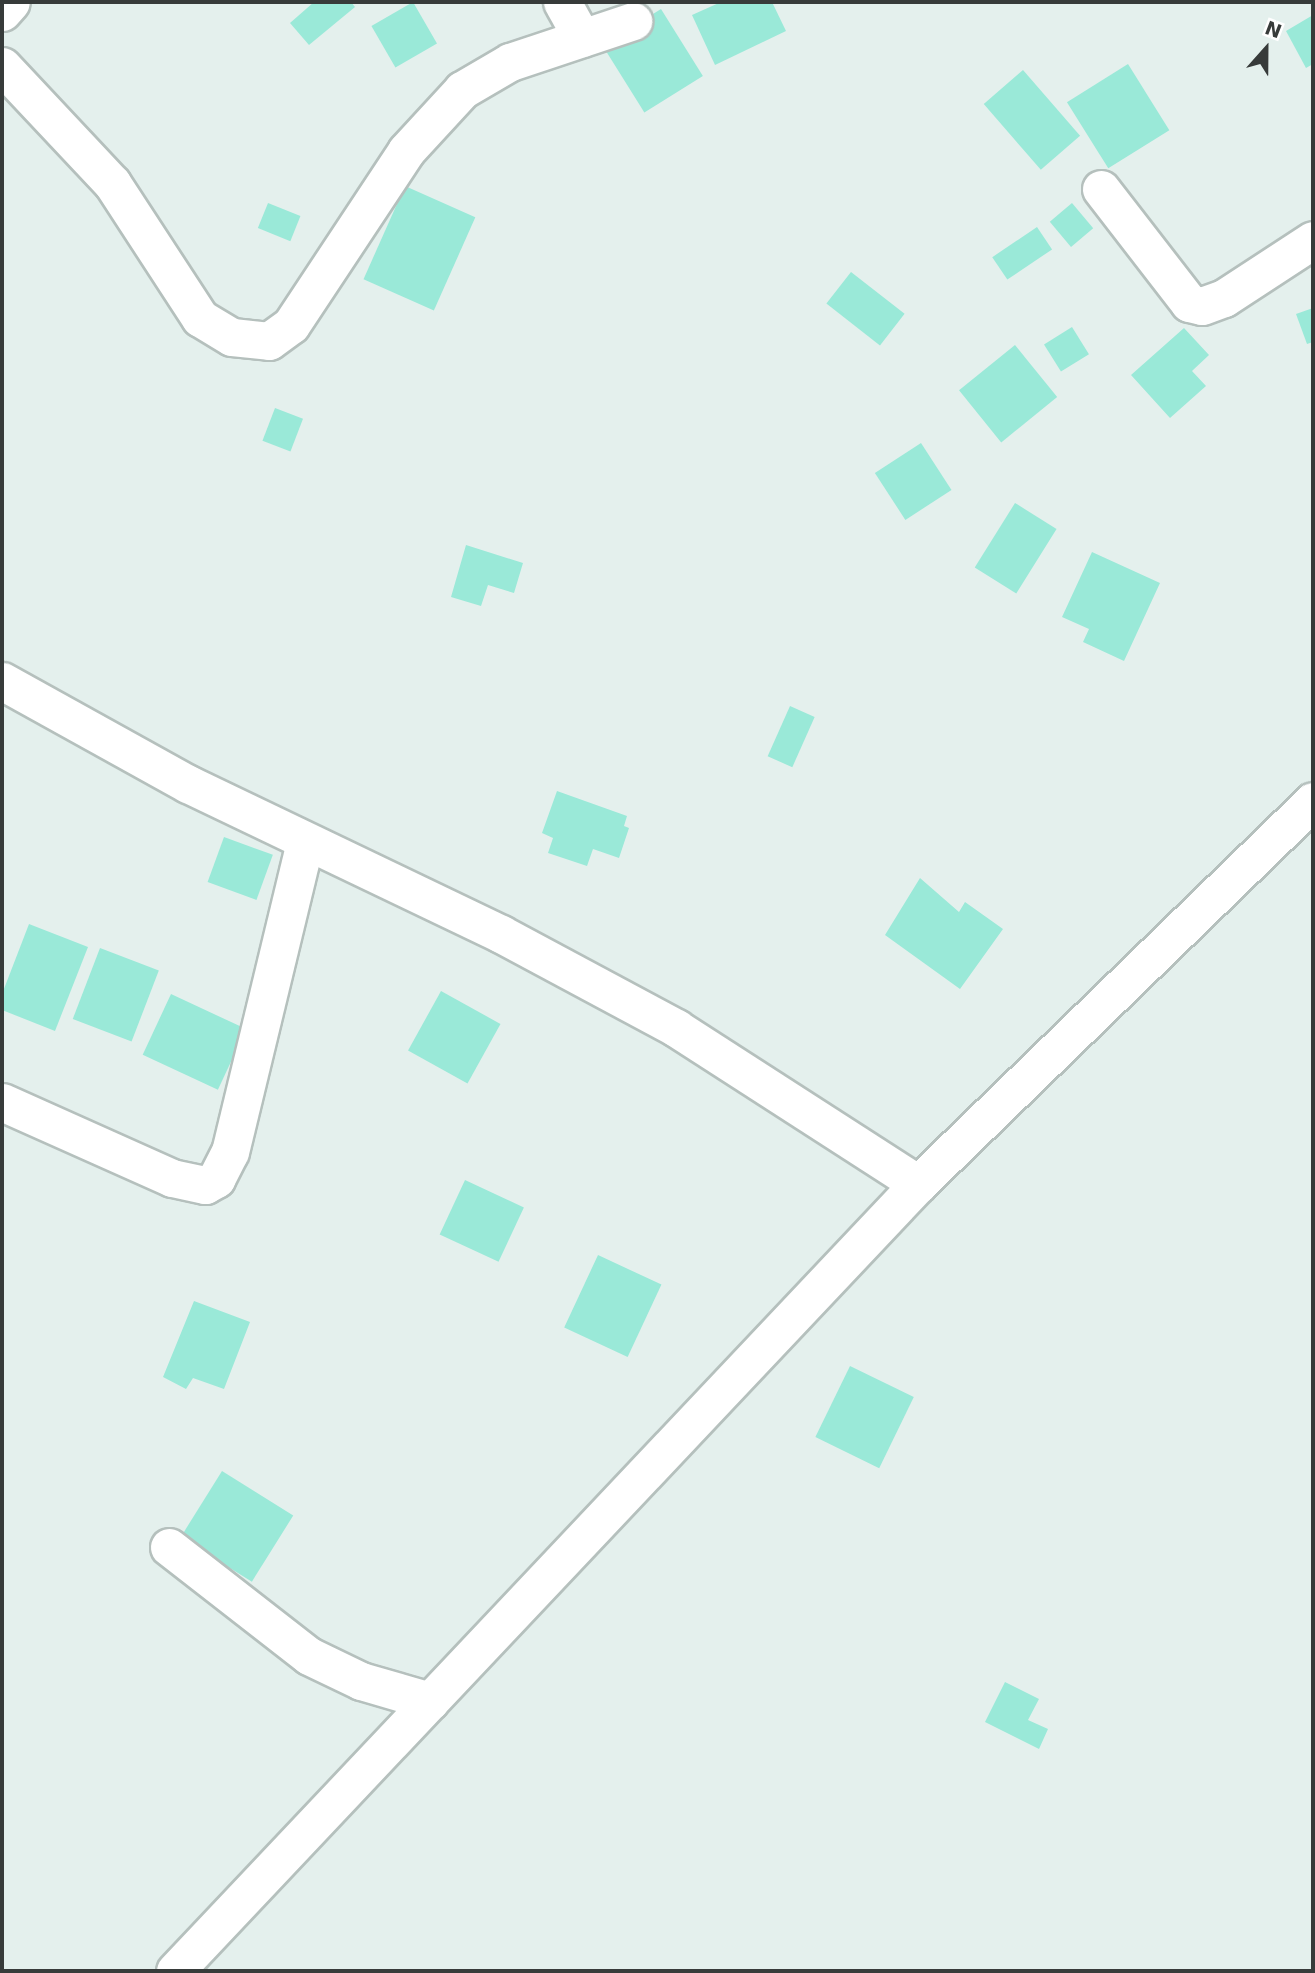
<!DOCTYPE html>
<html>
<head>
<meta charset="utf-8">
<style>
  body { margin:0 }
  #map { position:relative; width:1315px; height:1973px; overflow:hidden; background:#e4f0ed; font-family:"DejaVu Sans",sans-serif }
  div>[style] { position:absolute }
  .building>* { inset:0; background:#9ae9d8; transform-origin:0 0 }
  .roads { filter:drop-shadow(2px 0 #b5c0bd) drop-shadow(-2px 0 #b5c0bd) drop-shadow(0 2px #b5c0bd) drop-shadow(0 -2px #b5c0bd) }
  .minor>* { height:37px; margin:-18.5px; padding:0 18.5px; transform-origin:18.5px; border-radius:18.5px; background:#fff }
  span { translate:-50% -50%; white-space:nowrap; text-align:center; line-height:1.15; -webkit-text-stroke:5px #fff; paint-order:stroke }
  .frame { position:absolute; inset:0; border:4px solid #373b3a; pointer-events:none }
  .north { position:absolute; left:1231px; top:14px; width:70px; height:70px; -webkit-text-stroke:5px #fff; paint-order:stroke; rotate:21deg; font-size:19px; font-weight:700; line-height:28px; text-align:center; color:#373b3a }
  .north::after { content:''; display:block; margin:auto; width:24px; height:32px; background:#373b3a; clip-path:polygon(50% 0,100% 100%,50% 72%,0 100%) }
</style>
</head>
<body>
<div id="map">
  <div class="building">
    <div style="clip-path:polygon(314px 2px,351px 2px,355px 7px,309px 45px,290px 23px)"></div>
    <div style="left:413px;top:2px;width:48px;height:48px;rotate:60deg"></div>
    <div style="clip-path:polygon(721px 2px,772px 2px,786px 31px,715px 65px,692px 15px)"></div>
    <div style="left:661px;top:9px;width:79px;height:69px;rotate:58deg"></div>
    <div style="clip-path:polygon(1313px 15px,1313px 64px,1306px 68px,1286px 31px)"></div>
    <div style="left:1128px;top:64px;width:78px;height:72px;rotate:58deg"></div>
    <div style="left:1023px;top:70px;width:87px;height:52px;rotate:49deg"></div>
    <div style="left:405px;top:186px;width:77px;height:102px;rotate:24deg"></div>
    <div style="left:268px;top:203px;width:35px;height:27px;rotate:22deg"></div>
    <div style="left:1072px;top:203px;width:33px;height:29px;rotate:50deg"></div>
    <div style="left:1037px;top:227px;width:27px;height:54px;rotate:56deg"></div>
    <div style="left:851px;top:272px;width:68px;height:40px;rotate:38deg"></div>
    <div style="clip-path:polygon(1313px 308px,1313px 342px,1307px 344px,1296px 314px)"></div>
    <div style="left:1072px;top:327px;width:32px;height:33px;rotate:58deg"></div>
    <div style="clip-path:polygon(1184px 328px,1209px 355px,1192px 371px,1206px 386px,1170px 418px,1131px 375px)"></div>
    <div style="left:1015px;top:345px;width:67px;height:72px;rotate:51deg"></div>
    <div style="left:275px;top:408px;width:30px;height:35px;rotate:21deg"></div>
    <div style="left:921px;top:443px;width:56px;height:55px;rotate:57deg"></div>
    <div style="left:1015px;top:503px;width:49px;height:76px;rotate:32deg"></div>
    <div style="clip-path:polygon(466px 545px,523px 563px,514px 593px,488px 585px,481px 606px,451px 597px)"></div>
    <div style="clip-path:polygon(1092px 552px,1160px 583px,1124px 661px,1083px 642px,1089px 629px,1062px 617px)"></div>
    <div style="left:790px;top:706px;width:27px;height:55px;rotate:24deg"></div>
    <div style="clip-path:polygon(557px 791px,627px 816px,624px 826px,629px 828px,619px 858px,593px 849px,587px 866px,548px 853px,553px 838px,542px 833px)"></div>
    <div style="left:224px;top:837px;width:52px;height:48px;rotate:20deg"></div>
    <div style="clip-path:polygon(920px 878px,959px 912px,965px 902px,1003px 929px,960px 989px,885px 935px)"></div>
    <div style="clip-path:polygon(29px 924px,88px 947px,55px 1031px,2px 1010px,2px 994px)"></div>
    <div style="left:100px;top:948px;width:63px;height:76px;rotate:21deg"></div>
    <div style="left:441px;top:991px;width:68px;height:68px;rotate:29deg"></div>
    <div style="left:171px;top:994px;width:83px;height:67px;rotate:25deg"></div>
    <div style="left:465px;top:1180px;width:65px;height:60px;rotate:25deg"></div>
    <div style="left:598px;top:1255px;width:70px;height:80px;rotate:25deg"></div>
    <div style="clip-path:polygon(194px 1301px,250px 1322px,224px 1389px,193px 1378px,186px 1389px,163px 1377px)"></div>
    <div style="left:850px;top:1366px;width:71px;height:79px;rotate:26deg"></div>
    <div style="left:222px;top:1471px;width:84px;height:78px;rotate:32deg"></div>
    <div style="clip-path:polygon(1005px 1682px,1039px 1699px,1028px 1720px,1048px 1729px,1039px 1749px,985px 1722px)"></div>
  </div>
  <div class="roads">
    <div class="minor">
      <div style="left:562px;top:2px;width:41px;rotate:60.9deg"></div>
      <div style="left:2px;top:12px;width:13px;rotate:-48deg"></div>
      <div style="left:2px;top:66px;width:161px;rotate:46.8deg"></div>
      <div style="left:112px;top:183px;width:161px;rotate:56.9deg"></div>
      <div style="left:200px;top:318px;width:37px;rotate:31deg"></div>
      <div style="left:232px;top:337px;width:37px;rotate:6deg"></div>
      <div style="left:269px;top:341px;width:27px;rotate:-36deg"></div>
      <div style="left:291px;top:325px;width:209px;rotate:-56.5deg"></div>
      <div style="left:406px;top:151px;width:83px;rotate:-47.4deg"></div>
      <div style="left:462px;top:90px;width:56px;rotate:-30.3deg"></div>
      <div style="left:510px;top:62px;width:130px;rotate:-18.4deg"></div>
      <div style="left:1101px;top:189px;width:144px;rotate:52.3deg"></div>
      <div style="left:1189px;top:303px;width:13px;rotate:13deg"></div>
      <div style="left:1202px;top:306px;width:23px;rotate:-20deg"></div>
      <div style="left:1224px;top:298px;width:106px;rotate:-33.1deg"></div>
      <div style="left:2px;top:681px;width:213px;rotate:29deg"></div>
      <div style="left:188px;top:784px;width:347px;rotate:25.6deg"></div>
      <div style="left:501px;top:934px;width:199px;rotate:28.2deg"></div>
      <div style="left:676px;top:1028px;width:288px;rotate:32.8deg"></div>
      <div style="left:2px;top:1102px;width:186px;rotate:24.1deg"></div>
      <div style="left:172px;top:1178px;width:34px;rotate:12deg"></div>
      <div style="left:205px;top:1185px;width:13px;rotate:-29deg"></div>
      <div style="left:216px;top:1179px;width:30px;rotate:-63deg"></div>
      <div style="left:230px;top:1152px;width:318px;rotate:-76.4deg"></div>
      <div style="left:169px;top:1547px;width:177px;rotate:37.9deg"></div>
      <div style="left:309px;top:1656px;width:58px;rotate:25.7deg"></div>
      <div style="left:361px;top:1681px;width:72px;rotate:16.2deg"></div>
      <div style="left:175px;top:1971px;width:1082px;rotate:-46.65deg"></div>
      <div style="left:918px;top:1184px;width:550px;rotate:-44.12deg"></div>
    </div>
  </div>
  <div class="frame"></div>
  <div class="north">N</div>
</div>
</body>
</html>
